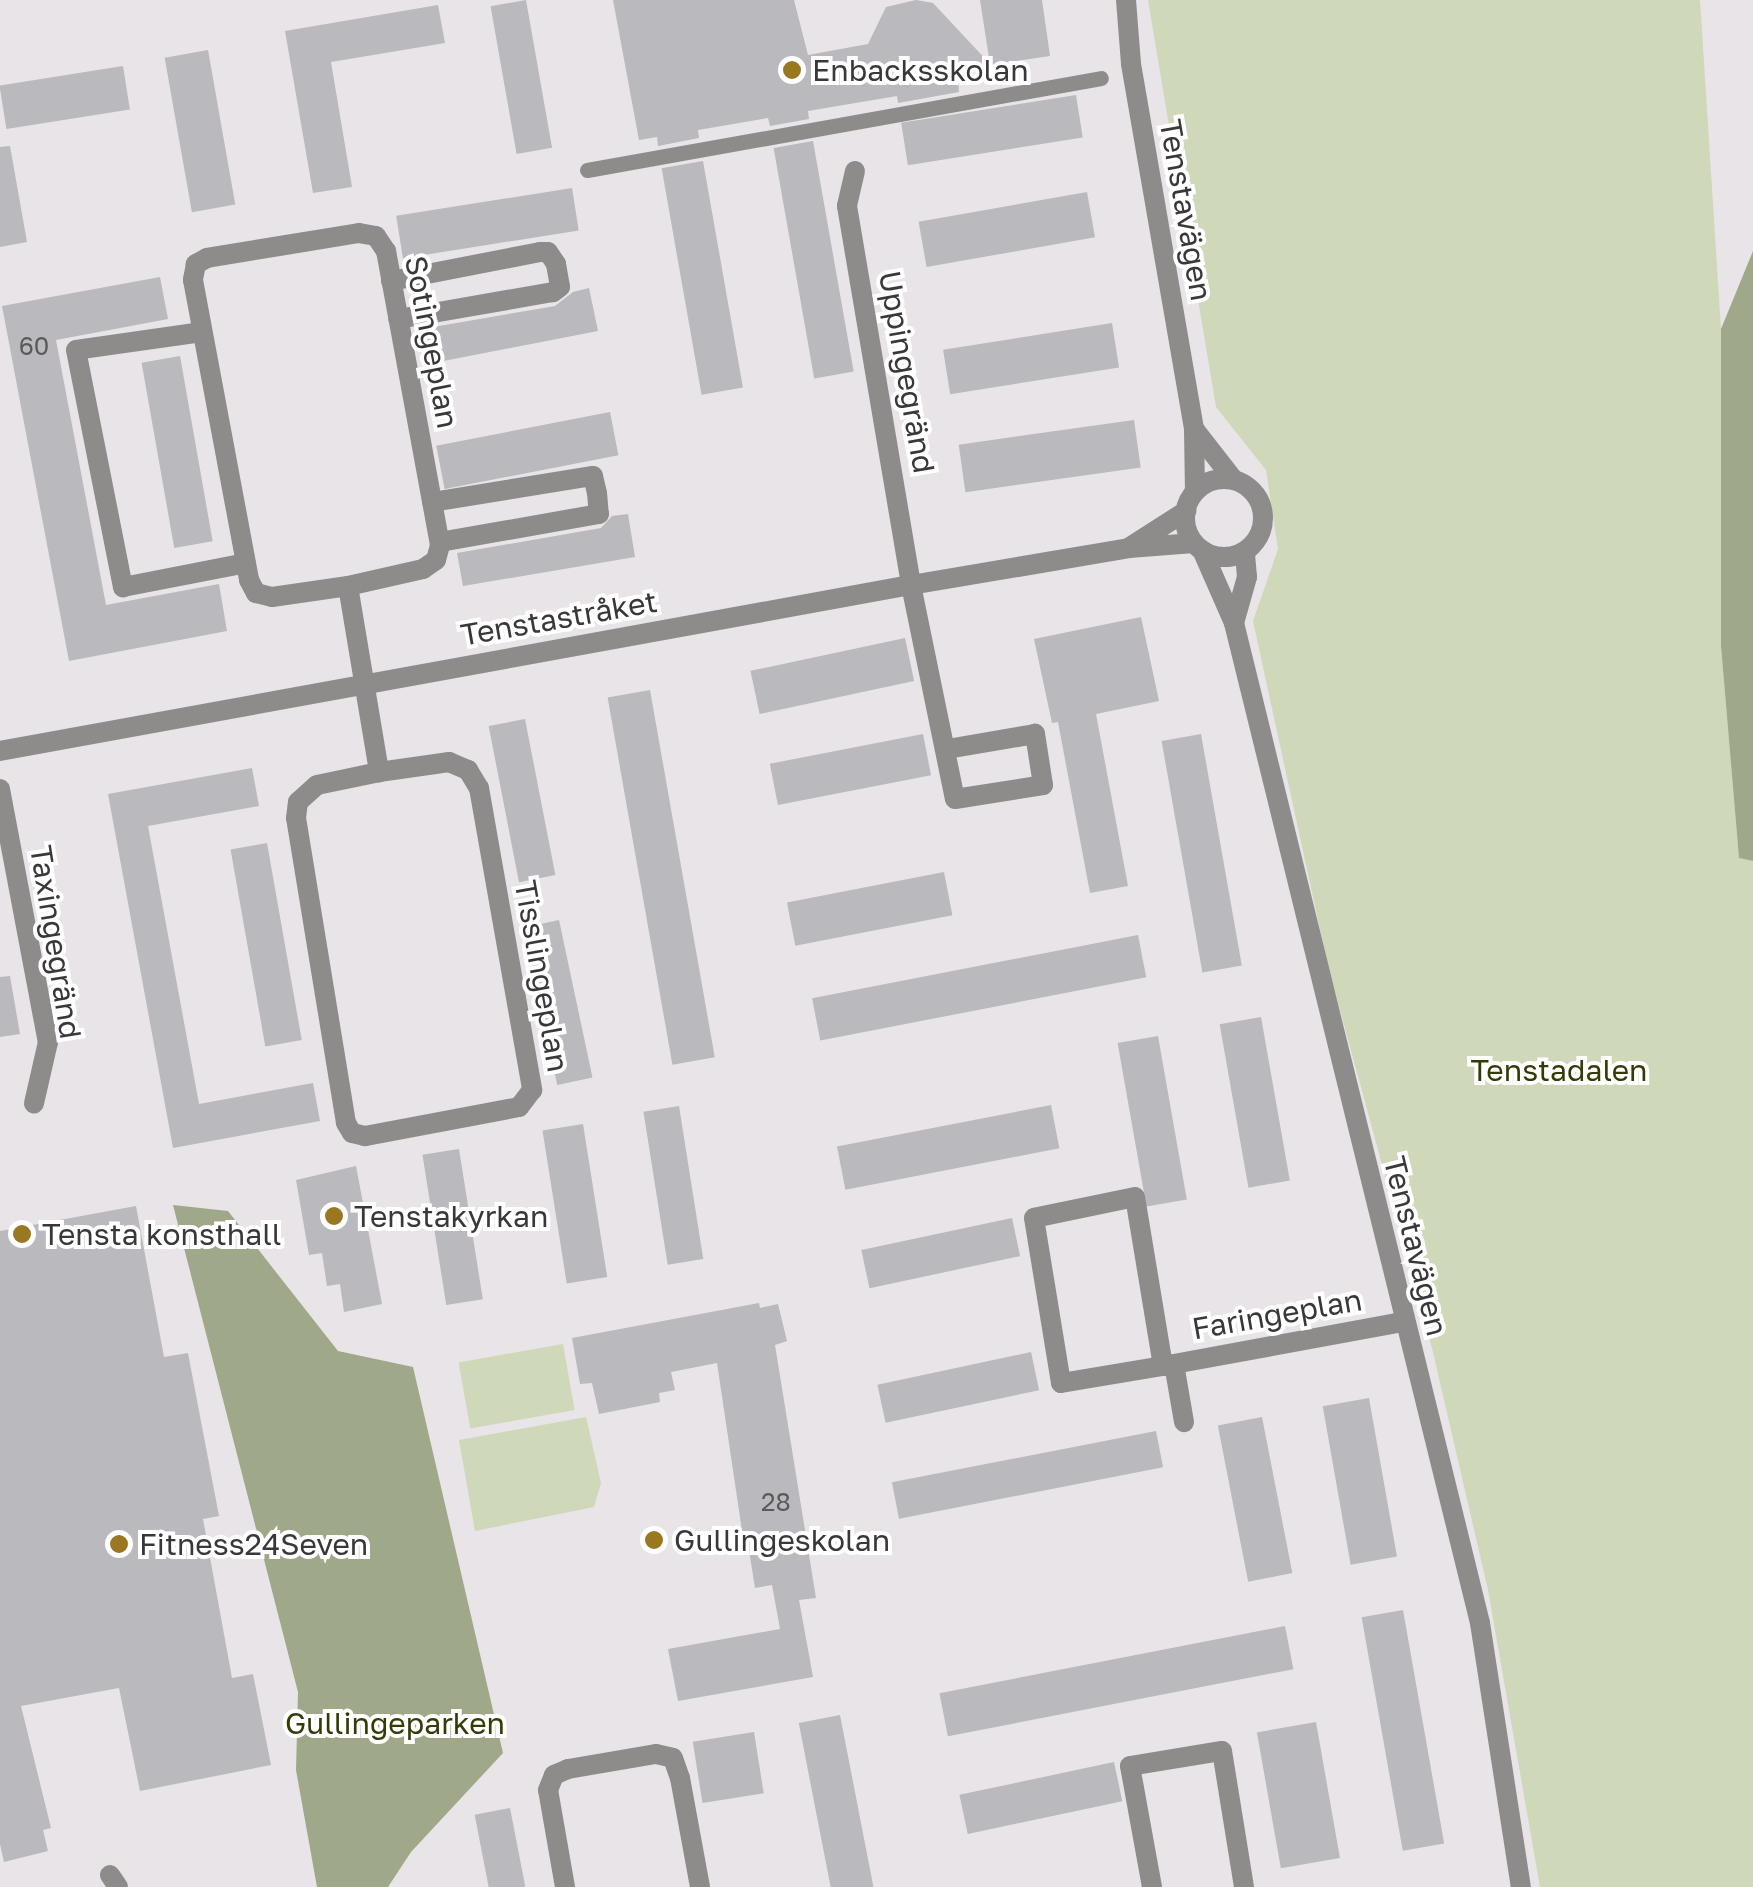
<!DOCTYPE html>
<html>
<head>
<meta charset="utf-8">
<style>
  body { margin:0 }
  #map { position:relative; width:1753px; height:1887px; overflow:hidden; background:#e8e4e8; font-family:"Golos Text",sans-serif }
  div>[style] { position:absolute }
  .green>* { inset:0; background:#cfd8b9; transform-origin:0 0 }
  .forest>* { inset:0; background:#9fa889 }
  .building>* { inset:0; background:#bab9be; transform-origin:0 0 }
  .pedestrian>* { height:15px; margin:-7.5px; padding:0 7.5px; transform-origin:7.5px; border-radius:7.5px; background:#8e8c8b }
  .minor>* { height:20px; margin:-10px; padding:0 10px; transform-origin:10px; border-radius:10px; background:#8e8c8b }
  .tertiary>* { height:20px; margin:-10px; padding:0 10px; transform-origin:10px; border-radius:10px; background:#8e8c8b }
  .tertiary>.ring { margin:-10px; padding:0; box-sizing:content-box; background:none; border:20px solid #8e8c8b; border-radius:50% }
  .dots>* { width:28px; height:28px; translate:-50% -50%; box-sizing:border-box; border:5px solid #fff; border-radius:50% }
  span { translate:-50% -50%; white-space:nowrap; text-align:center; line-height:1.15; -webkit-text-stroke:8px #fff; paint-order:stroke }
  .number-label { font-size:25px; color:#59585a }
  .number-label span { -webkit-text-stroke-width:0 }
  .poi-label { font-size:30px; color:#393739 }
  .left { translate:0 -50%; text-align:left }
  .street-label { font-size:30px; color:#393739 }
  .park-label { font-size:30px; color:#323c06 }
</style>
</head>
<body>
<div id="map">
  <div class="green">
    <div style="clip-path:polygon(1148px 0,1700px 0,1721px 329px,1721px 646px,1739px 858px,1753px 861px,1753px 1887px,1540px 1887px,1488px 1590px,1432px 1348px,1328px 966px,1253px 621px,1278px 549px,1266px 470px,1216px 407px)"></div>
    <div style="left:563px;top:1344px;width:67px;height:106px;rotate:80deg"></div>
    <div style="clip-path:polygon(586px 1417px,601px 1483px,594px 1507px,475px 1531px,459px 1440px)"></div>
  </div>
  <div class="forest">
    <div style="clip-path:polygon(1753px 251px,1753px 861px,1739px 858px,1721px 646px,1721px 329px)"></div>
    <div style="clip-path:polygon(173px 1205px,228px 1211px,338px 1351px,413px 1367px,503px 1753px,411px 1852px,388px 1887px,317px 1887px,296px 1770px,298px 1692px)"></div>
  </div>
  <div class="building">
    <div style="left:526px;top:0;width:150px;height:36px;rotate:80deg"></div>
    <div style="clip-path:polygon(613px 0,794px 0,808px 55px,868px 44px,886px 7px,916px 0,933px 3px,990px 64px,980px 0,1042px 0,1050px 56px,957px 70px,959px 92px,898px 103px,897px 96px,808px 111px,809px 119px,770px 126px,768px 118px,698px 130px,699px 138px,658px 146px,657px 137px,639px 140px)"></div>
    <div style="clip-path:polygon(438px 5px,445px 43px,331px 62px,352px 187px,313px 193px,285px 31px)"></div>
    <div style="left:208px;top:50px;width:157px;height:44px;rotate:80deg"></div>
    <div style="left:123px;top:66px;width:44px;height:125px;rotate:81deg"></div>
    <div style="left:1076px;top:95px;width:43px;height:177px;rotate:81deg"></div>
    <div style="left:813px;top:141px;width:234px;height:40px;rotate:80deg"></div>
    <div style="clip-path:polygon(10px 146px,27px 242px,0 247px,0 147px)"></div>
    <div style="left:703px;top:161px;width:230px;height:42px;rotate:80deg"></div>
    <div style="left:572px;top:188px;width:43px;height:178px;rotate:81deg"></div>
    <div style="left:1087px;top:192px;width:46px;height:171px;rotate:80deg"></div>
    <div style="clip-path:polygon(160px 277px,168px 319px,56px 340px,106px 605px,219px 584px,227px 631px,69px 661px,2px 306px)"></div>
    <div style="clip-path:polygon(589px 288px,598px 331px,423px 365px,416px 330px,555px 306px,573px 292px)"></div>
    <div style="left:1112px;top:323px;width:45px;height:171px;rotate:81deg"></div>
    <div style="left:180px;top:356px;width:188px;height:39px;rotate:80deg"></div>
    <div style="left:610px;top:412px;width:44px;height:177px;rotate:79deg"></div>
    <div style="left:1134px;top:420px;width:48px;height:177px;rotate:82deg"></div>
    <div style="clip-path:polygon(628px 514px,635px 557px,463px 586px,457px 553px,601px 528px,612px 516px)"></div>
    <div style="clip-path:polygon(1141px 617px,1159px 701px,1096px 714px,1128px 886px,1090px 893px,1058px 722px,1052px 723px,1034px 639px)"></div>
    <div style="left:905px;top:638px;width:44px;height:158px;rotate:78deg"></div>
    <div style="left:650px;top:690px;width:373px;height:43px;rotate:80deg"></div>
    <div style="left:525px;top:719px;width:159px;height:37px;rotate:79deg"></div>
    <div style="left:923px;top:734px;width:42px;height:156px;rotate:79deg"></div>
    <div style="left:1201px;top:734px;width:235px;height:40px;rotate:80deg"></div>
    <div style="clip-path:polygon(252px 768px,259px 806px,148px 826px,199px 1104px,313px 1083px,320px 1121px,173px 1148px,108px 794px)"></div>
    <div style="left:267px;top:843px;width:200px;height:37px;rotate:80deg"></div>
    <div style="left:944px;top:872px;width:44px;height:160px;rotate:79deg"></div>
    <div style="left:559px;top:920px;width:161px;height:36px;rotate:78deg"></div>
    <div style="left:1138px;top:935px;width:43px;height:332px;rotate:79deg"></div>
    <div style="clip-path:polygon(10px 976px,20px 1034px,0 1037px,0 977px)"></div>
    <div style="left:1261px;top:1017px;width:166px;height:42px;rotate:80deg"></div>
    <div style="left:1158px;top:1036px;width:166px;height:41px;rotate:80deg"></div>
    <div style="left:1051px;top:1105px;width:44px;height:218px;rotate:79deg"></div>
    <div style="left:679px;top:1106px;width:155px;height:36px;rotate:81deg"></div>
    <div style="left:583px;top:1124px;width:155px;height:41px;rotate:81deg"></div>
    <div style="left:459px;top:1149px;width:152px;height:37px;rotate:81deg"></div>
    <div style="clip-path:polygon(356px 1166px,382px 1304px,344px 1312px,340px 1284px,327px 1286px,322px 1253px,309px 1255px,296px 1180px)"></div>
    <div style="clip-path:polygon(136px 1206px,164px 1357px,188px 1353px,219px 1516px,203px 1519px,232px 1678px,253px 1674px,271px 1765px,140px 1791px,119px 1688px,21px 1706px,51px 1828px,43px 1830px,48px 1851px,4px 1862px,0 1844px,0 1231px)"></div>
    <div style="left:1012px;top:1218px;width:39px;height:154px;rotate:78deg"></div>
    <div style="clip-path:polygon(759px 1303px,760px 1308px,778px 1304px,787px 1341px,775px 1345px,816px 1598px,799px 1600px,813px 1677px,678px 1701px,668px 1649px,780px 1629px,772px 1585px,755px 1588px,748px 1544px,744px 1544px,717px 1363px,671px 1372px,675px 1390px,659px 1393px,660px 1402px,599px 1414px,592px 1383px,580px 1384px,572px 1338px)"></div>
    <div style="left:1031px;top:1352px;width:39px;height:157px;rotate:78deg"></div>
    <div style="left:1369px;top:1398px;width:161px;height:47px;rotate:80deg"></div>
    <div style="left:1262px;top:1417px;width:159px;height:45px;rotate:79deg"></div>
    <div style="left:1156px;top:1431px;width:37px;height:269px;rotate:79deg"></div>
    <div style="left:1403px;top:1610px;width:237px;height:42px;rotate:80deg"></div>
    <div style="left:1285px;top:1626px;width:44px;height:352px;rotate:79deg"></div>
    <div style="left:840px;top:1715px;width:175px;height:42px;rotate:79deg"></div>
    <div style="left:1316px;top:1722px;width:138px;height:60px;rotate:80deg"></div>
    <div style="left:754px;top:1732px;width:62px;height:62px;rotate:81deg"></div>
    <div style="left:1114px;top:1762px;width:40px;height:158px;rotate:78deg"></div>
    <div style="left:510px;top:1808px;width:80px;height:36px;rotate:79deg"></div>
  </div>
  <div class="pedestrian">
    <div style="left:587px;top:170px;width:522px;rotate:-10.15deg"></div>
  </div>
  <div class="minor">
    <div style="left:855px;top:171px;width:36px;rotate:103deg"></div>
    <div style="left:847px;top:206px;width:384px;rotate:80.4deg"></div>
    <div style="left:911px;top:585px;width:218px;rotate:78.4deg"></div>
    <div style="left:955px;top:799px;width:89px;rotate:-9deg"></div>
    <div style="left:1043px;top:785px;width:52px;rotate:-98.9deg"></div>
    <div style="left:1035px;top:734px;width:89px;rotate:170.3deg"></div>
    <div style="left:391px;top:281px;width:152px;rotate:-11deg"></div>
    <div style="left:540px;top:252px;width:8px"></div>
    <div style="left:548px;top:252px;width:14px;rotate:56deg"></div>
    <div style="left:556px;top:264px;width:23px;rotate:80deg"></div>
    <div style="left:560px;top:287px;width:9px;rotate:144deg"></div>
    <div style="left:553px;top:292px;width:157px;rotate:170.1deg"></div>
    <div style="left:202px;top:332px;width:127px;rotate:171.9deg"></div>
    <div style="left:76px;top:350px;width:242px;rotate:78.8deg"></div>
    <div style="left:123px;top:587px;width:125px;rotate:-11deg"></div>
    <div style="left:432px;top:502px;width:163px;rotate:-9.2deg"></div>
    <div style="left:593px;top:476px;width:17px;rotate:77deg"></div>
    <div style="left:597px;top:493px;width:21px;rotate:85deg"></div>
    <div style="left:599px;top:514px;width:161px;rotate:170deg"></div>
    <div style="left:348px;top:586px;width:77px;rotate:-12.8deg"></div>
    <div style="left:423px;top:569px;width:16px;rotate:-35deg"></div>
    <div style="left:436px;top:560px;width:16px;rotate:-75deg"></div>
    <div style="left:440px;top:545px;width:299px;rotate:-100.4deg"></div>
    <div style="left:386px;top:251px;width:18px;rotate:-124deg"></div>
    <div style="left:376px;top:236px;width:17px;rotate:-170deg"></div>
    <div style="left:359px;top:233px;width:154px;rotate:170.7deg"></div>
    <div style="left:207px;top:258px;width:13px;rotate:151deg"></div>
    <div style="left:196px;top:264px;width:16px;rotate:101deg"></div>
    <div style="left:193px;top:280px;width:305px;rotate:79.4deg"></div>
    <div style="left:249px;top:580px;width:15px;rotate:62deg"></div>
    <div style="left:256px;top:593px;width:16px;rotate:14deg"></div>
    <div style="left:272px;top:597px;width:77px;rotate:-8.2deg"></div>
    <div style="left:348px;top:586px;width:189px;rotate:80.5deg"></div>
    <div style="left:379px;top:772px;width:71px;rotate:-8.1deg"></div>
    <div style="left:449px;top:762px;width:21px;rotate:23deg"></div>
    <div style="left:468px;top:770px;width:21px;rotate:59deg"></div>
    <div style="left:479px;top:788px;width:307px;rotate:80deg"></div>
    <div style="left:532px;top:1090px;width:21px;rotate:127deg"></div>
    <div style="left:519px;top:1107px;width:157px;rotate:169.3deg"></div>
    <div style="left:365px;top:1136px;width:13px;rotate:-167deg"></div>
    <div style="left:352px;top:1133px;width:12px;rotate:-121deg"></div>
    <div style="left:346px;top:1123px;width:309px;rotate:-99.3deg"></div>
    <div style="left:296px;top:818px;width:16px;rotate:-83deg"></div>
    <div style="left:298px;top:802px;width:25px;rotate:-42deg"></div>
    <div style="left:317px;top:785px;width:63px;rotate:-11.8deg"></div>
    <div style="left:0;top:789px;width:258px;rotate:79.3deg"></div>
    <div style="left:48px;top:1042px;width:63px;rotate:102.9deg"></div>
    <div style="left:1174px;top:1364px;width:59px;rotate:80.2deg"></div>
    <div style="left:1163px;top:1366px;width:171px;rotate:-99.4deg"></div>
    <div style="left:1135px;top:1197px;width:103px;rotate:168.3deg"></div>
    <div style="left:1034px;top:1218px;width:167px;rotate:80.7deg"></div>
    <div style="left:1061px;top:1383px;width:103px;rotate:-9.5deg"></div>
    <div style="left:1163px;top:1366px;width:244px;rotate:-10.4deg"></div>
    <div style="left:110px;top:1875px;width:14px;rotate:56deg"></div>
    <div style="left:565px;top:1887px;width:98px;rotate:-99.9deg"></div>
    <div style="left:548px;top:1790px;width:16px;rotate:-68deg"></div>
    <div style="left:554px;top:1775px;width:15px;rotate:-23deg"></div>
    <div style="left:568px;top:1769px;width:89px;rotate:-9.7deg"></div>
    <div style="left:656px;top:1754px;width:17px;rotate:13deg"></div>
    <div style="left:673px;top:1758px;width:21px;rotate:71deg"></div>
    <div style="left:680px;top:1778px;width:111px;rotate:79.6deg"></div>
    <div style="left:1152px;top:1887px;width:123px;rotate:-100.3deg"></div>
    <div style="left:1130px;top:1766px;width:93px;rotate:-9.3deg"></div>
    <div style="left:1222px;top:1751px;width:138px;rotate:80.8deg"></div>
  </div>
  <div class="tertiary">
    <div style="left:1126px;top:0;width:64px;rotate:85.5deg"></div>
    <div style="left:1131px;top:64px;width:370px;rotate:80.2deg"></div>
    <div style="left:1194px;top:429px;width:62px;rotate:89.1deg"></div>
    <div style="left:1194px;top:429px;width:63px;rotate:52deg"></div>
    <div class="ring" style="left:1185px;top:479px;width:58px;height:58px"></div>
    <div style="left:1130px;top:547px;width:67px;rotate:-32.7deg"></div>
    <div style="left:1202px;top:550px;width:80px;rotate:66.3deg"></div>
    <div style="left:1234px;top:623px;width:1030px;rotate:76.18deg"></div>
    <div style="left:1480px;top:1623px;width:267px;rotate:81.2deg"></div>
    <div style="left:1234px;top:623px;width:48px;rotate:-74.2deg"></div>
    <div style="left:1247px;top:577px;width:25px;rotate:-95deg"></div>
    <div style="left:0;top:751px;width:926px;rotate:-10.33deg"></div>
    <div style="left:911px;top:585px;width:221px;rotate:-9.6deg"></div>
    <div style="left:1129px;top:548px;width:65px;rotate:-4.4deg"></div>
  </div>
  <div class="dots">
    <div style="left:792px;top:70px;background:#9a7721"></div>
    <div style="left:334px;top:1216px;background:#9a7721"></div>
    <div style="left:22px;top:1234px;background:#9a7721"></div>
    <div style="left:654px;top:1540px;background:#9a7721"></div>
    <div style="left:119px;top:1544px;background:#9a7721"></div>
  </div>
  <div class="number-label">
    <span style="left:34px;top:346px">60</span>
    <span style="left:776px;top:1502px">28</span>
  </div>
  <div class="poi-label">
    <span class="left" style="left:812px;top:70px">Enbacksskolan</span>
    <span class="left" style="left:354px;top:1216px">Tenstakyrkan</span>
    <span class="left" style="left:42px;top:1234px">Tensta konsthall</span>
    <span class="left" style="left:674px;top:1540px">Gullingeskolan</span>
    <span class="left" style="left:139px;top:1544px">Fitness24Seven</span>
  </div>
  <div class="street-label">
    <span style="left:1186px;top:210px;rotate:80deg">Tenstavägen</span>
    <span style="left:432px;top:342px;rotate:79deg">Sotingeplan</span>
    <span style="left:907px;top:372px;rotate:80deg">Uppingegränd</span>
    <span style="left:559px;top:618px;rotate:-10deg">Tenstastråket</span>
    <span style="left:56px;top:942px;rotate:81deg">Taxingegränd</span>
    <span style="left:542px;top:976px;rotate:80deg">Tisslingeplan</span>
    <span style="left:1416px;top:1246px;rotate:76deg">Tenstavägen</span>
    <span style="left:1277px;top:1314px;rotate:-10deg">Faringeplan</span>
  </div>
  <div class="park-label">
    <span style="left:1559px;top:1070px">Tenstadalen</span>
    <span style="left:395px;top:1723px">Gullingeparken</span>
  </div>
</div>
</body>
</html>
